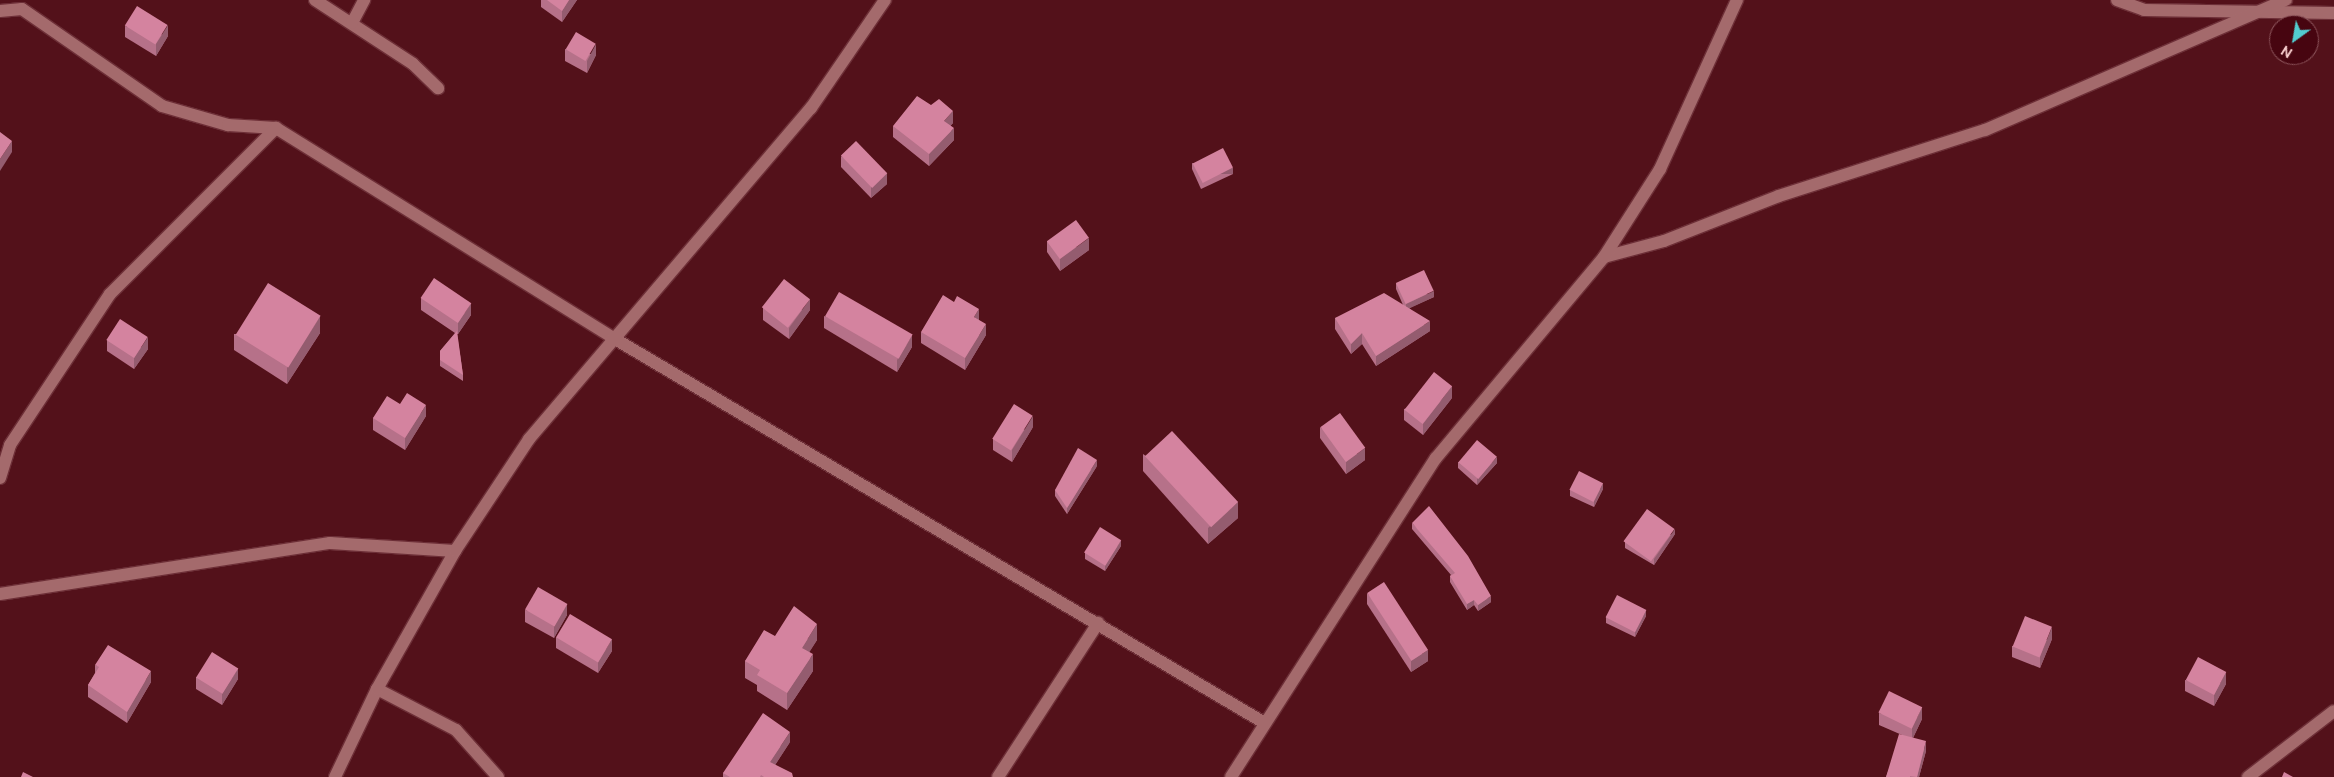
<!DOCTYPE html>
<html>
<head>
<meta charset="utf-8">
<style>
  body { margin:0 }
  #map { position:relative; width:2334px; height:777px; overflow:hidden; background:#53111a; font-family:Ubuntu,sans-serif }
  div>[style] { position:absolute }
  .roads { filter:drop-shadow(1px 0 #6d2f37) drop-shadow(-1px 0 #6d2f37) drop-shadow(0 1px #6d2f37) drop-shadow(0 -1px #6d2f37) }
  .minor>* { height:12px; margin:-6px; padding:0 6px; transform-origin:6px; border-radius:6px; background:#a46a6c }
  .wall>* { inset:0; background:#b67189 }
  .shaded-wall>* { inset:0; background:#945c6f; transform-origin:0 0 }
  .building>* { inset:0; background:#d4839f; transform-origin:0 0 }
  span { translate:-50% -50%; white-space:nowrap; text-align:center; line-height:1.15; -webkit-text-stroke:5px #470510; paint-order:stroke }
  .north { position:absolute; left:2269px; top:15px; width:50px; height:50px; box-sizing:border-box; background:#470510; border:1px solid #8d555c; border-radius:50%; rotate:212deg; font-size:14px; font-weight:700; line-height:20px; text-align:center; color:#f7cdcd }
  .north::after { content:''; display:block; margin:auto; width:18px; height:22px; background:#52ccd0; clip-path:polygon(50% 0,100% 100%,50% 72%,0 100%) }
</style>
</head>
<body>
<div id="map">
  <div class="roads">
    <div class="minor">
      <div style="left:315px;top:0;width:117px;rotate:33.1deg"></div>
      <div style="left:413px;top:64px;width:35px;rotate:44deg"></div>
      <div style="left:2117px;top:0;width:29px;rotate:20deg"></div>
      <div style="left:2144px;top:10px;width:190px;rotate:0.9deg"></div>
      <div style="left:0;top:11px;width:22px;rotate:-5deg"></div>
      <div style="left:22px;top:9px;width:170px;rotate:34.7deg"></div>
      <div style="left:162px;top:106px;width:69px;rotate:16.1deg"></div>
      <div style="left:228px;top:125px;width:48px;rotate:3.6deg"></div>
      <div style="left:276px;top:128px;width:399px;rotate:31.9deg"></div>
      <div style="left:615px;top:339px;width:753px;rotate:30.59deg"></div>
      <div style="left:352px;top:23px;width:26px;rotate:-62deg"></div>
      <div style="left:1604px;top:257px;width:62px;rotate:-14.9deg"></div>
      <div style="left:1664px;top:241px;width:123px;rotate:-21.4deg"></div>
      <div style="left:1779px;top:196px;width:216px;rotate:-17.8deg"></div>
      <div style="left:1985px;top:130px;width:328px;rotate:-23.4deg"></div>
      <div style="left:0;top:478px;width:34px;rotate:-73deg"></div>
      <div style="left:10px;top:445px;width:181px;rotate:-56.5deg"></div>
      <div style="left:110px;top:294px;width:235px;rotate:-45deg"></div>
      <div style="left:0;top:594px;width:334px;rotate:-8.8deg"></div>
      <div style="left:330px;top:543px;width:125px;rotate:3.7deg"></div>
      <div style="left:377px;top:689px;width:89px;rotate:27.4deg"></div>
      <div style="left:456px;top:730px;width:63px;rotate:48.2deg"></div>
      <div style="left:335px;top:777px;width:98px;rotate:-64.5deg"></div>
      <div style="left:377px;top:689px;width:159px;rotate:-60.5deg"></div>
      <div style="left:455px;top:551px;width:134px;rotate:-56.5deg"></div>
      <div style="left:529px;top:439px;width:435px;rotate:-49.6deg"></div>
      <div style="left:811px;top:108px;width:131px;rotate:-55.6deg"></div>
      <div style="left:998px;top:777px;width:184px;rotate:-57deg"></div>
      <div style="left:1231px;top:777px;width:379px;rotate:-57.3deg"></div>
      <div style="left:1436px;top:458px;width:262px;rotate:-50.1deg"></div>
      <div style="left:1604px;top:257px;width:104px;rotate:-57.5deg"></div>
      <div style="left:1660px;top:169px;width:186px;rotate:-65.5deg"></div>
      <div style="left:2248px;top:777px;width:108px;rotate:-37.5deg"></div>
    </div>
  </div>
  <div class="wall">
    <div style="clip-path:polygon(541px 0,577px 0,562px 22px,541px 7px)"></div>
    <div style="clip-path:polygon(125px 26px,168px 36px,156px 56px,125px 37px)"></div>
    <div style="clip-path:polygon(565px 49px,596px 55px,587px 73px,565px 61px)"></div>
    <div style="clip-path:polygon(953px 123px,950px 126px,954px 140px,929px 166px,893px 137px,893px 126px)"></div>
    <div style="clip-path:polygon(841px 156px,887px 184px,871px 198px,841px 167px)"></div>
    <div style="clip-path:polygon(1192px 163px,1233px 174px,1201px 189px,1192px 169px)"></div>
    <div style="clip-path:polygon(1047px 241px,1089px 250px,1060px 271px,1047px 252px)"></div>
    <div style="clip-path:polygon(1396px 283px,1434px 297px,1409px 308px,1430px 331px,1376px 366px,1362px 344px,1351px 354px,1335px 329px,1335px 318px,1403px 305px,1396px 289px)"></div>
    <div style="clip-path:polygon(421px 298px,471px 315px,458px 334px,457px 334px,463px 375px,463px 381px,440px 366px,440px 351px,455px 333px,421px 310px)"></div>
    <div style="clip-path:polygon(763px 308px,810px 310px,789px 339px,763px 320px)"></div>
    <div style="clip-path:polygon(824px 316px,912px 347px,897px 372px,824px 328px)"></div>
    <div style="clip-path:polygon(921px 332px,986px 335px,965px 370px,921px 343px)"></div>
    <div style="clip-path:polygon(320px 333px,287px 384px,234px 350px,234px 334px)"></div>
    <div style="clip-path:polygon(107px 340px,148px 349px,134px 369px,107px 351px)"></div>
    <div style="clip-path:polygon(1452px 398px,1423px 435px,1404px 420px,1404px 409px)"></div>
    <div style="clip-path:polygon(400px 404px,426px 416px,405px 450px,373px 430px,373px 418px)"></div>
    <div style="clip-path:polygon(1033px 427px,1012px 462px,993px 450px,993px 439px)"></div>
    <div style="clip-path:polygon(1320px 427px,1365px 460px,1346px 474px,1320px 438px)"></div>
    <div style="clip-path:polygon(1143px 454px,1238px 518px,1208px 544px,1143px 471px)"></div>
    <div style="clip-path:polygon(1458px 462px,1497px 463px,1477px 485px,1458px 468px)"></div>
    <div style="clip-path:polygon(1097px 466px,1067px 514px,1055px 496px,1055px 490px)"></div>
    <div style="clip-path:polygon(1603px 489px,1594px 507px,1570px 496px,1570px 490px)"></div>
    <div style="clip-path:polygon(1412px 523px,1491px 602px,1478px 611px,1474px 605px,1467px 610px,1450px 582px,1450px 576px,1451px 575px,1412px 529px)"></div>
    <div style="clip-path:polygon(1675px 534px,1654px 565px,1625px 548px,1625px 542px)"></div>
    <div style="clip-path:polygon(1121px 546px,1105px 571px,1085px 559px,1085px 553px)"></div>
    <div style="clip-path:polygon(1367px 593px,1428px 661px,1411px 672px,1367px 604px)"></div>
    <div style="clip-path:polygon(525px 610px,567px 615px,554px 638px,525px 622px)"></div>
    <div style="clip-path:polygon(1646px 616px,1635px 637px,1606px 623px,1606px 617px)"></div>
    <div style="clip-path:polygon(775px 636px,817px 640px,809px 652px,813px 671px,787px 710px,757px 691px,757px 685px,745px 678px,745px 661px)"></div>
    <div style="clip-path:polygon(556px 637px,612px 651px,598px 673px,556px 648px)"></div>
    <div style="clip-path:polygon(2052px 639px,2040px 668px,2012px 657px,2012px 646px)"></div>
    <div style="clip-path:polygon(95px 665px,151px 682px,127px 723px,88px 697px,88px 685px,95px 673px)"></div>
    <div style="clip-path:polygon(196px 677px,238px 679px,222px 705px,196px 689px)"></div>
    <div style="clip-path:polygon(2185px 680px,2226px 684px,2214px 706px,2185px 691px)"></div>
    <div style="clip-path:polygon(1879px 713px,1922px 719px,1913px 738px,1926px 751px,1919px 777px,1886px 777px,1902px 735px,1879px 725px)"></div>
    <div style="clip-path:polygon(790px 742px,775px 765px,793px 777px,723px 777px,723px 773px)"></div>
  </div>
  <div class="shaded-wall">
    <div style="clip-path:polygon(569px 0,577px 0,562px 22px,562px 11px)"></div>
    <div style="clip-path:polygon(168px 25px,168px 36px,156px 56px,156px 44px)"></div>
    <div style="clip-path:polygon(596px 44px,596px 55px,587px 73px,587px 61px)"></div>
    <div style="clip-path:polygon(953px 111px,953px 123px,944px 133px,944px 121px)"></div>
    <div style="clip-path:polygon(954px 128px,954px 140px,929px 166px,929px 154px)"></div>
    <div style="clip-path:polygon(12px 141px,12px 152px,0 171px,0 159px)"></div>
    <div style="left:1233px;top:168px;width:6px;height:35px;rotate:90deg"></div>
    <div style="clip-path:polygon(887px 173px,887px 184px,871px 198px,871px 186px)"></div>
    <div style="clip-path:polygon(1089px 238px,1089px 250px,1060px 271px,1060px 259px)"></div>
    <div style="clip-path:polygon(1434px 291px,1434px 297px,1406px 310px,1406px 304px)"></div>
    <div style="clip-path:polygon(810px 299px,810px 310px,789px 339px,789px 328px)"></div>
    <div style="clip-path:polygon(471px 303px,471px 315px,458px 334px,458px 323px)"></div>
    <div style="clip-path:polygon(979px 309px,979px 321px,974px 317px)"></div>
    <div style="clip-path:polygon(320px 316px,320px 333px,287px 384px,287px 368px)"></div>
    <div style="clip-path:polygon(1430px 321px,1430px 331px,1376px 366px,1376px 356px)"></div>
    <div style="clip-path:polygon(986px 324px,986px 335px,965px 370px,965px 358px)"></div>
    <div style="clip-path:polygon(1362px 333px,1362px 344px,1351px 354px,1351px 344px)"></div>
    <div style="clip-path:polygon(912px 335px,912px 347px,897px 372px,897px 360px)"></div>
    <div style="clip-path:polygon(148px 337px,148px 349px,134px 369px,134px 358px)"></div>
    <div style="clip-path:polygon(1452px 386px,1452px 398px,1423px 435px,1423px 424px)"></div>
    <div style="clip-path:polygon(426px 405px,426px 416px,405px 450px,405px 438px)"></div>
    <div style="clip-path:polygon(1033px 416px,1033px 427px,1012px 462px,1012px 450px)"></div>
    <div style="clip-path:polygon(1365px 448px,1365px 460px,1346px 474px,1346px 462px)"></div>
    <div style="clip-path:polygon(1497px 457px,1497px 463px,1477px 485px,1477px 479px)"></div>
    <div style="clip-path:polygon(1097px 460px,1097px 466px,1067px 514px,1067px 508px)"></div>
    <div style="clip-path:polygon(1603px 483px,1603px 489px,1594px 507px,1594px 501px)"></div>
    <div style="clip-path:polygon(1238px 502px,1238px 518px,1208px 544px,1208px 528px)"></div>
    <div style="clip-path:polygon(1675px 529px,1675px 534px,1654px 565px,1654px 559px)"></div>
    <div style="clip-path:polygon(1121px 540px,1121px 546px,1105px 571px,1105px 565px)"></div>
    <div style="clip-path:polygon(1491px 596px,1491px 602px,1478px 611px,1478px 605px)"></div>
    <div style="clip-path:polygon(1474px 600px,1474px 605px,1467px 610px,1467px 604px)"></div>
    <div style="clip-path:polygon(567px 604px,567px 615px,554px 638px,554px 626px)"></div>
    <div style="clip-path:polygon(1646px 610px,1646px 616px,1635px 637px,1635px 631px)"></div>
    <div style="clip-path:polygon(817px 624px,817px 640px,802px 664px,802px 648px)"></div>
    <div style="clip-path:polygon(2052px 627px,2052px 639px,2040px 668px,2040px 657px)"></div>
    <div style="clip-path:polygon(612px 639px,612px 651px,598px 673px,598px 662px)"></div>
    <div style="clip-path:polygon(1428px 650px,1428px 661px,1411px 672px,1411px 661px)"></div>
    <div style="clip-path:polygon(813px 654px,813px 671px,787px 710px,787px 693px)"></div>
    <div style="clip-path:polygon(238px 668px,238px 679px,222px 705px,222px 694px)"></div>
    <div style="clip-path:polygon(151px 671px,151px 682px,127px 723px,127px 712px)"></div>
    <div style="clip-path:polygon(2226px 672px,2226px 684px,2214px 706px,2214px 695px)"></div>
    <div style="clip-path:polygon(1922px 707px,1922px 719px,1912px 740px,1912px 728px)"></div>
    <div style="clip-path:polygon(790px 732px,790px 742px,770px 773px,770px 762px)"></div>
    <div style="clip-path:polygon(1926px 741px,1926px 751px,1919px 777px,1917px 777px)"></div>
  </div>
  <div class="building">
    <div style="clip-path:polygon(547px 0,569px 0,562px 11px)"></div>
    <div style="left:137px;top:6px;width:36px;height:23px;rotate:32deg"></div>
    <div style="left:576px;top:32px;width:23px;height:20px;rotate:31deg"></div>
    <div style="clip-path:polygon(917px 96px,931px 105px,939px 99px,953px 111px,944px 121px,954px 128px,929px 154px,893px 126px)"></div>
    <div style="clip-path:polygon(0 132px,12px 141px,0 159px)"></div>
    <div style="left:856px;top:141px;width:45px;height:21px;rotate:46deg"></div>
    <div style="left:1223px;top:148px;width:22px;height:34px;rotate:63deg"></div>
    <div style="left:1076px;top:220px;width:22px;height:36px;rotate:54deg"></div>
    <div style="left:1424px;top:270px;width:23px;height:31px;rotate:65deg"></div>
    <div style="left:434px;top:278px;width:45px;height:24px;rotate:34deg"></div>
    <div style="left:784px;top:279px;width:33px;height:36px;rotate:38deg"></div>
    <div style="left:268px;top:283px;width:62px;height:61px;rotate:32deg"></div>
    <div style="left:839px;top:292px;width:85px;height:28px;rotate:30deg"></div>
    <div style="clip-path:polygon(1384px 293px,1430px 321px,1376px 356px,1362px 333px,1351px 344px,1335px 318px)"></div>
    <div style="clip-path:polygon(943px 295px,954px 302px,957px 296px,979px 309px,974px 317px,986px 324px,965px 358px,921px 332px)"></div>
    <div style="left:120px;top:319px;width:33px;height:25px;rotate:33deg"></div>
    <div style="clip-path:polygon(457px 331px,463px 375px,440px 360px,440px 351px)"></div>
    <div style="left:1434px;top:372px;width:23px;height:48px;rotate:38deg"></div>
    <div style="clip-path:polygon(407px 393px,426px 405px,405px 438px,373px 418px,387px 396px,400px 404px)"></div>
    <div style="left:1014px;top:404px;width:22px;height:41px;rotate:32deg"></div>
    <div style="left:1340px;top:413px;width:43px;height:24px;rotate:54deg"></div>
    <div style="left:1172px;top:431px;width:97px;height:37px;rotate:47deg"></div>
    <div style="left:1477px;top:440px;width:26px;height:29px;rotate:40deg"></div>
    <div style="clip-path:polygon(1078px 448px,1097px 460px,1067px 508px,1055px 490px)"></div>
    <div style="left:1579px;top:471px;width:27px;height:21px;rotate:27deg"></div>
    <div style="clip-path:polygon(1429px 506px,1468px 556px,1491px 596px,1478px 605px,1474px 600px,1467px 604px,1450px 576px,1455px 573px,1412px 523px)"></div>
    <div style="left:1647px;top:509px;width:34px;height:40px;rotate:36deg"></div>
    <div style="left:1100px;top:527px;width:25px;height:30px;rotate:32deg"></div>
    <div style="left:1384px;top:582px;width:81px;height:20px;rotate:57deg"></div>
    <div style="left:538px;top:587px;width:34px;height:26px;rotate:30deg"></div>
    <div style="left:1617px;top:595px;width:33px;height:25px;rotate:27deg"></div>
    <div style="clip-path:polygon(794px 606px,817px 624px,802px 648px,813px 654px,787px 693px,757px 675px,760px 670px,745px 661px,764px 630px,775px 636px)"></div>
    <div style="left:570px;top:614px;width:49px;height:27px;rotate:31deg"></div>
    <div style="left:2025px;top:616px;width:29px;height:33px;rotate:22deg"></div>
    <div style="clip-path:polygon(108px 645px,151px 671px,127px 712px,88px 685px,99px 667px,95px 665px)"></div>
    <div style="left:212px;top:652px;width:31px;height:30px;rotate:32deg"></div>
    <div style="left:2198px;top:657px;width:32px;height:26px;rotate:28deg"></div>
    <div style="left:1889px;top:691px;width:37px;height:24px;rotate:26deg"></div>
    <div style="clip-path:polygon(763px 713px,790px 732px,770px 762px,792px 773px,793px 777px,764px 777px,761px 775px,760px 777px,730px 777px,723px 773px)"></div>
    <div style="clip-path:polygon(1899px 734px,1926px 741px,1917px 777px,1910px 776px,1910px 777px,1886px 777px)"></div>
    <div style="clip-path:polygon(23px 772px,33px 777px,21px 777px)"></div>
    <div style="clip-path:polygon(2284px 772px,2293px 777px,2282px 777px)"></div>
  </div>
  <div class="north">N</div>
</div>
</body>
</html>
